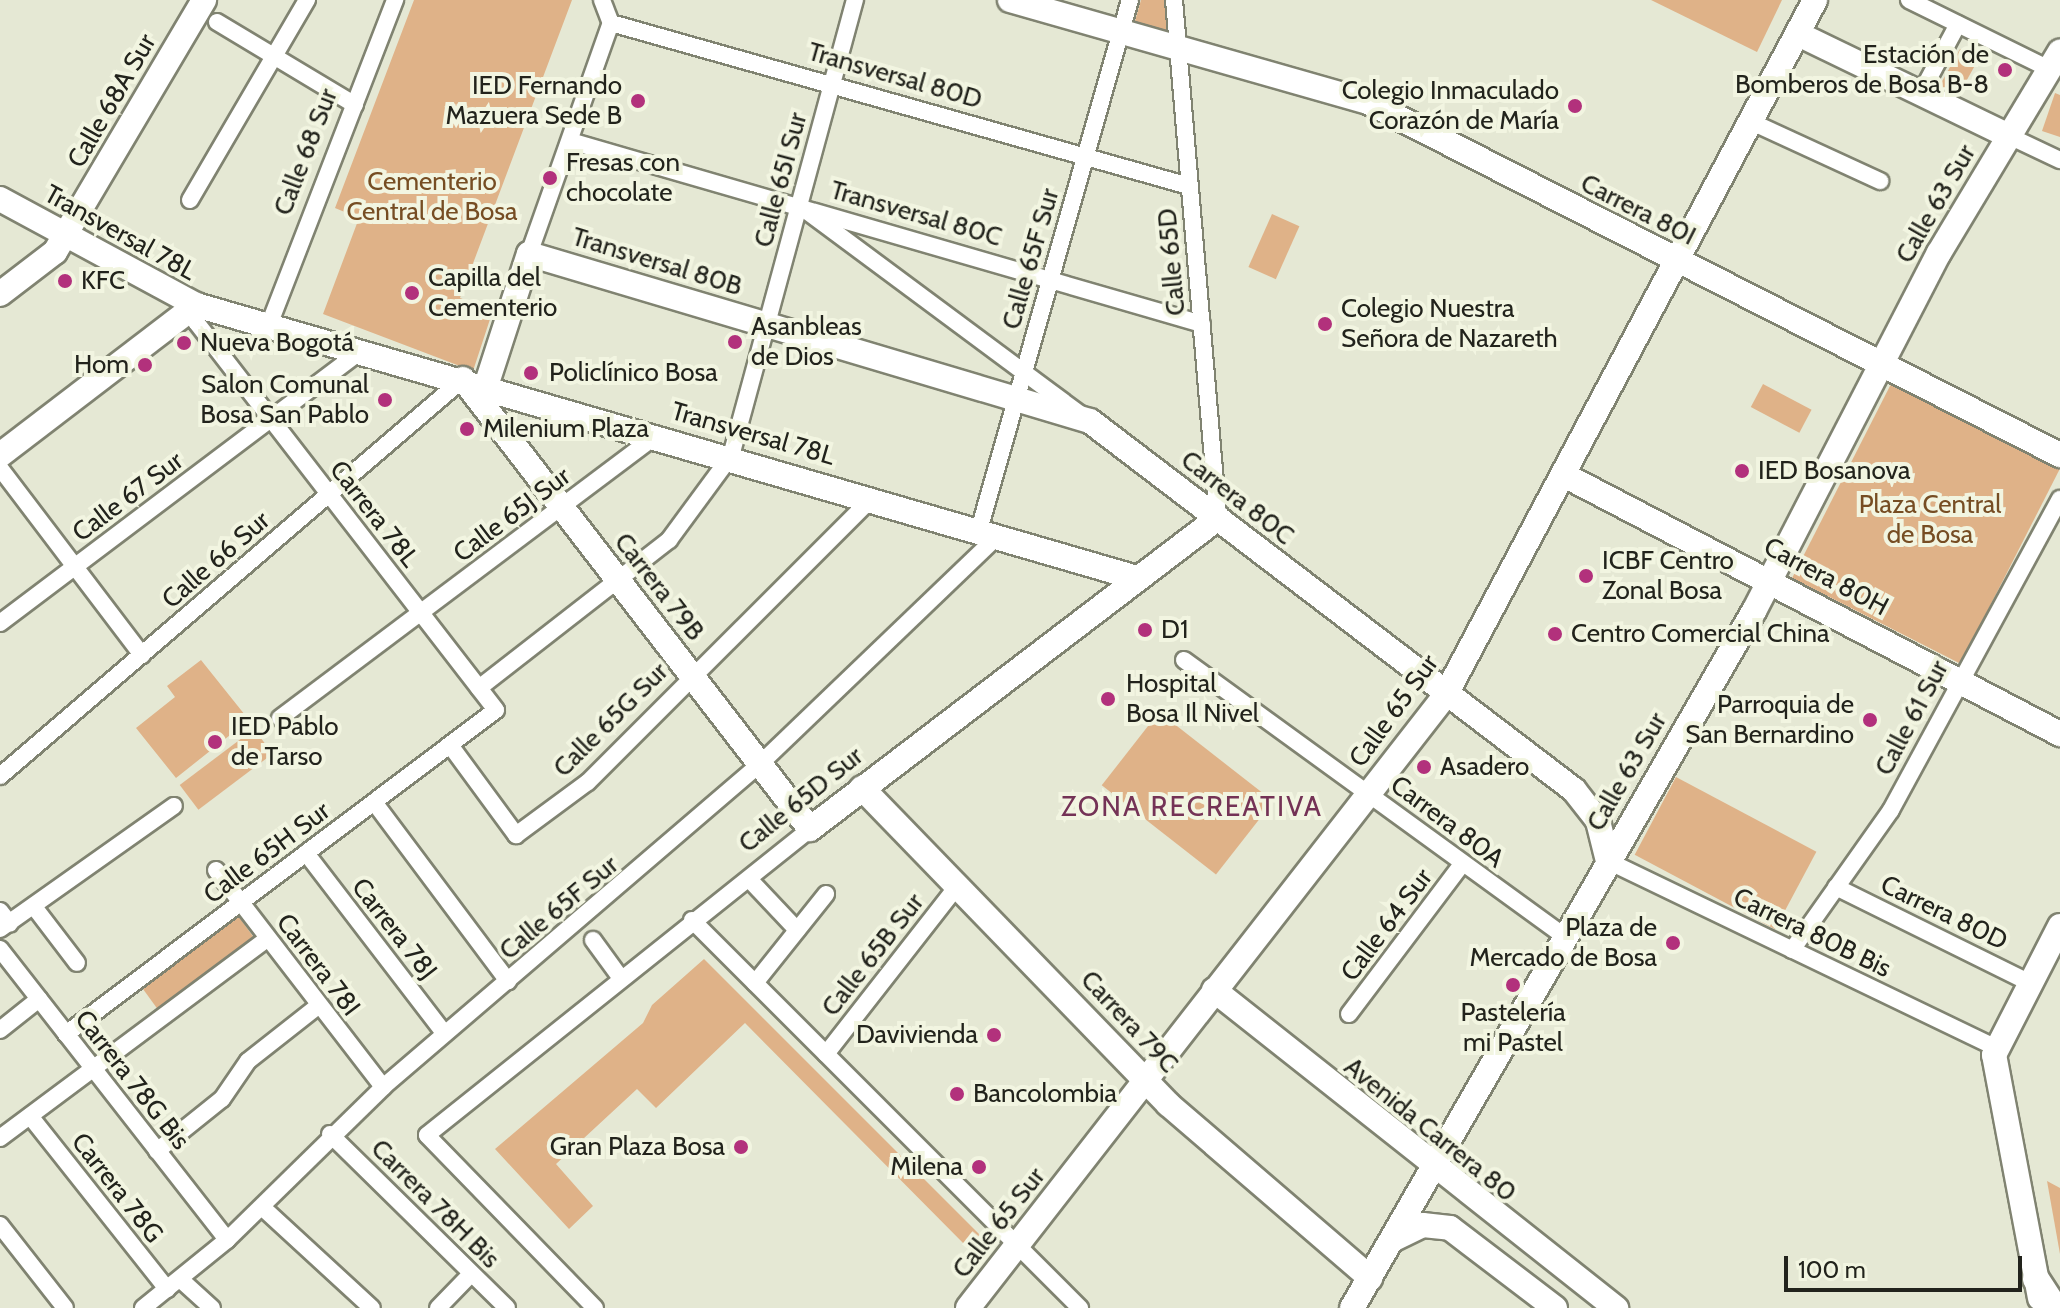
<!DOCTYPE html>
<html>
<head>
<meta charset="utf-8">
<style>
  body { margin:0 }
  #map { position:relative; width:2060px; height:1308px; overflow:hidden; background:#e5e8d4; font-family:Cabin,sans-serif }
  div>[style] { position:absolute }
  .green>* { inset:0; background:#dfb288; transform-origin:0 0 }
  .roads { filter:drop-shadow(2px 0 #808371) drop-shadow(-2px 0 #808371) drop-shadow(0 2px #808371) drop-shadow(0 -2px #808371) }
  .street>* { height:16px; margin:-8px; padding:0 8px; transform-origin:8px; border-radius:8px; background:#fff }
  .secondary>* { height:24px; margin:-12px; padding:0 12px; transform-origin:12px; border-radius:12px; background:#fff }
  .primary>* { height:26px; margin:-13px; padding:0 13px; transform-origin:13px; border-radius:13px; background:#fff }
  .dots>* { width:22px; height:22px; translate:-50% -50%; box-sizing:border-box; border:4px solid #f2f5e1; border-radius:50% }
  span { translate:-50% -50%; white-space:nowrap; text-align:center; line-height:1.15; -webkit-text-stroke:8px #f2f5e1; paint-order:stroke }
  .poi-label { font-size:26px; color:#22231c }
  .right { translate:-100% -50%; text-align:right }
  .left { translate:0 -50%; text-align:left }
  .street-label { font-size:26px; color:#22231c }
  .park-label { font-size:26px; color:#764d23 }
  .neighbourhood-label { font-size:28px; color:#743356; letter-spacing:2px }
  .scale { position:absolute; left:1784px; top:1256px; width:238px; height:36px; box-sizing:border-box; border:4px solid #22231c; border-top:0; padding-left:10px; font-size:24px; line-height:28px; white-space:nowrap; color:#22231c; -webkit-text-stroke:6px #f2f5e1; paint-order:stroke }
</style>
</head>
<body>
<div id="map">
  <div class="green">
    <div style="clip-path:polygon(414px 0,572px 0,460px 298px,493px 310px,473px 371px,323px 314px,359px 218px,335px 208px)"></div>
    <div style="clip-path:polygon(1141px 0,1164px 0,1169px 39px,1133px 28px)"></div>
    <div style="clip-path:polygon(1651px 0,1782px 0,1757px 52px)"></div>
    <div style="left:1960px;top:49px;width:21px;height:44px;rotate:29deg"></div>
    <div style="clip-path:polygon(2055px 93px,2060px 95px,2060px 137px,2042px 131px)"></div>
    <div style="left:1272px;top:214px;width:30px;height:58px;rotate:24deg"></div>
    <div style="left:1892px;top:382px;width:189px;height:220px;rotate:27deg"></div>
    <div style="left:1763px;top:384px;width:55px;height:26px;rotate:28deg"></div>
    <div style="clip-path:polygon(201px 660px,249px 720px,176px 778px,136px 728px,175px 697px,167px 686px)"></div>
    <div style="left:1159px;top:712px;width:145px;height:93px;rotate:38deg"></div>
    <div style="left:254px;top:729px;width:31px;height:93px;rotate:53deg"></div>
    <div style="left:1676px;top:777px;width:159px;height:88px;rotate:28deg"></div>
    <div style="left:239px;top:917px;width:29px;height:120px;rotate:54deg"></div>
    <div style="clip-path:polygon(704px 959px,980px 1235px,968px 1248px,745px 1023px,656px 1108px,637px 1089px,556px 1164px,593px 1206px,569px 1229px,495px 1149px,643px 1023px,652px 1005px)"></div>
    <div style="clip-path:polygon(2047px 1181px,2060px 1188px,2060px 1254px)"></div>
  </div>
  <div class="roads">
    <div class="street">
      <div style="left:602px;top:0;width:25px;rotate:69deg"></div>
      <div style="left:611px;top:23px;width:601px;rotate:15.75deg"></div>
      <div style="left:1174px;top:0;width:520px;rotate:85.14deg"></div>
      <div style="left:1909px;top:0;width:156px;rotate:26.2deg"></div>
      <div style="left:217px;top:22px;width:161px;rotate:31deg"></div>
      <div style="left:1921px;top:93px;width:78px;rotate:-61.8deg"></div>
      <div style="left:1754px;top:123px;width:139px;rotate:24.7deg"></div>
      <div style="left:2007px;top:135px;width:59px;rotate:25.3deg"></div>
      <div style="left:570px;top:141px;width:658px;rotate:16.15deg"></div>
      <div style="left:190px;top:200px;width:232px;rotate:-59.7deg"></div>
      <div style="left:808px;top:212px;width:337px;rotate:36.6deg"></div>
      <div style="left:529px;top:254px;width:245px;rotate:-70.5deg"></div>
      <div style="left:269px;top:325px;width:349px;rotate:-68.8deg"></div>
      <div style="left:0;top:468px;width:235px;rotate:52.8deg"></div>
      <div style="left:979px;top:530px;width:551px;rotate:-74.1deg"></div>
      <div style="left:0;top:623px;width:452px;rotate:-37deg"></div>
      <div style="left:1184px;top:660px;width:471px;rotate:36deg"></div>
      <div style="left:479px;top:688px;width:241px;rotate:-37.9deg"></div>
      <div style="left:669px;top:540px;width:104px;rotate:-53.6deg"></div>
      <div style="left:731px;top:456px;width:473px;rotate:-74.8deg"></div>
      <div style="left:280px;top:718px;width:471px;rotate:-36.9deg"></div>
      <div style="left:450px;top:745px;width:112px;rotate:53.7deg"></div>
      <div style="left:516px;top:835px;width:89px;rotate:-36.4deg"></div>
      <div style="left:588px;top:782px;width:402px;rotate:-45deg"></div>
      <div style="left:0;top:776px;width:610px;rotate:-40.61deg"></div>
      <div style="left:374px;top:802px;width:224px;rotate:53.2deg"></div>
      <div style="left:306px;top:853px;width:227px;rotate:52.5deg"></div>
      <div style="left:1608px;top:861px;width:431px;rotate:25.7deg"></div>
      <div style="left:216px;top:870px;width:274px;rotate:52.4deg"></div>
      <div style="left:749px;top:879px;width:70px;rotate:46.7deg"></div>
      <div style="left:1836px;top:887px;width:216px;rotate:26.3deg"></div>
      <div style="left:35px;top:908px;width:69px;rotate:52.6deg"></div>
      <div style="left:0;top:911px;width:16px;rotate:52deg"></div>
      <div style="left:692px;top:920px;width:549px;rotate:45deg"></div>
      <div style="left:0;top:929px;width:213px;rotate:-35.3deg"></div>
      <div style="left:593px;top:940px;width:46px;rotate:53.9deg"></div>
      <div style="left:0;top:949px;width:369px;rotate:52deg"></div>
      <div style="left:1792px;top:950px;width:171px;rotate:-54.7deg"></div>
      <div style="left:1891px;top:810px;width:354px;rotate:-61.5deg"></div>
      <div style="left:755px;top:983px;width:114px;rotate:-51.4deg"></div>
      <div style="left:1349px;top:1014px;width:188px;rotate:-53deg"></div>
      <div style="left:0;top:1030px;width:50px;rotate:-38.5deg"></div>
      <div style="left:66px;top:1034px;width:538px;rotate:-37deg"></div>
      <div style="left:496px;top:710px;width:490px;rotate:-127.7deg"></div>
      <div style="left:196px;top:322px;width:17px;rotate:-90deg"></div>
      <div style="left:826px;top:1054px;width:214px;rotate:-52deg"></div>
      <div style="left:30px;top:1116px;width:221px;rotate:51.6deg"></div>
      <div style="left:330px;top:1134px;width:248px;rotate:44.5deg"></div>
      <div style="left:0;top:1138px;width:334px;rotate:-36.7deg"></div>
      <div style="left:157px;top:1151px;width:83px;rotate:-38.7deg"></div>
      <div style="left:222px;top:1099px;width:46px;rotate:-55.6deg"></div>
      <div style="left:248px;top:1061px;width:89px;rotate:-38.2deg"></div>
      <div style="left:262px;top:1207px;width:149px;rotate:42.6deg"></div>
      <div style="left:0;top:1225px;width:105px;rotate:51.9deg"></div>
      <div style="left:180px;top:1279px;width:43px;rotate:42.2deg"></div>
      <div style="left:143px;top:1308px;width:108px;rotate:-39deg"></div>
      <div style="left:227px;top:1240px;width:219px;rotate:-44.4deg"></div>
      <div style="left:383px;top:1087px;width:496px;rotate:-40.6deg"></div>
      <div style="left:760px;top:764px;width:330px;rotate:-43.8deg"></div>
      <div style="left:438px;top:1308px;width:47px;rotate:-45.9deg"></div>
      <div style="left:595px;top:1308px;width:241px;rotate:-134.2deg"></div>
      <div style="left:427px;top:1135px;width:490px;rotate:-38.6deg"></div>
    </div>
    <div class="secondary">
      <div style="left:1010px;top:0;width:372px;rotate:15.9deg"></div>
      <div style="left:1368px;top:102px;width:777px;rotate:27.03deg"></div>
      <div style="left:1798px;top:34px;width:232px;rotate:25.8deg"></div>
      <div style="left:0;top:199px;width:223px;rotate:28.4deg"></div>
      <div style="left:196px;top:305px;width:980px;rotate:16.18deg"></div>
      <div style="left:0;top:294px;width:69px;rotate:-37.4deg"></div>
      <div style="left:55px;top:252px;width:293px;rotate:-59.4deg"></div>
      <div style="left:463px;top:379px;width:568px;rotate:52.36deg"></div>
      <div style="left:810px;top:829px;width:513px;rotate:-37.32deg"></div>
      <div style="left:486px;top:386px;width:139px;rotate:-72deg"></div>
      <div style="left:529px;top:254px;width:585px;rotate:16.58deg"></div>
      <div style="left:1090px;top:421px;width:609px;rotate:37.32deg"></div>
      <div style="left:1574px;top:790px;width:39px;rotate:52deg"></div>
      <div style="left:1598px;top:821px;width:41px;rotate:76deg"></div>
      <div style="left:0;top:455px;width:247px;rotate:-37.4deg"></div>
      <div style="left:1564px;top:475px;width:560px;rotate:27.57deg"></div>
      <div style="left:862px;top:788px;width:440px;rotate:45.9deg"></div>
      <div style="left:1168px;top:1104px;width:267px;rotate:40.7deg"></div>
      <div style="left:1214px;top:990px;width:513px;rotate:38.35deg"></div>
      <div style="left:1394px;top:1239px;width:32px;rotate:-26deg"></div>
      <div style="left:1423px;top:1225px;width:27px;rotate:6deg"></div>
      <div style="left:1450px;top:1228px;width:132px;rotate:37.3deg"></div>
      <div style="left:2040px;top:1298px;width:247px;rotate:-100.7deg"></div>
      <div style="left:1994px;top:1055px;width:145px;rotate:-62.9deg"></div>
      <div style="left:968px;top:1308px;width:776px;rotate:-52.07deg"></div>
      <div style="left:1445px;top:696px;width:788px;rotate:-62deg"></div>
      <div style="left:1352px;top:1308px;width:805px;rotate:-60.03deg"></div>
      <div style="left:1754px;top:611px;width:403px;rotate:-62.7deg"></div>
      <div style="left:1939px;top:253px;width:235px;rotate:-59deg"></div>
    </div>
    <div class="primary">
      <div style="left:2036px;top:1279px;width:35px;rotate:57deg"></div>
    </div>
  </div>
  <div class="dots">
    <div style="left:2005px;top:70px;background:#b2317c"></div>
    <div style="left:638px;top:101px;background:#b2317c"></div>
    <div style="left:1575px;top:106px;background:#b2317c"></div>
    <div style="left:550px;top:178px;background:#b2317c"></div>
    <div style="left:65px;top:281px;background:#b2317c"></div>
    <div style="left:412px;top:293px;background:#b2317c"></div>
    <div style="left:1325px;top:324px;background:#b2317c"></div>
    <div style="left:735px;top:342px;background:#b2317c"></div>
    <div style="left:184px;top:343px;background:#b2317c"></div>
    <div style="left:145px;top:365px;background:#b2317c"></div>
    <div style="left:531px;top:373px;background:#b2317c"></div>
    <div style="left:385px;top:400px;background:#b2317c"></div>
    <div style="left:467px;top:429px;background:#b2317c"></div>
    <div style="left:1742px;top:471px;background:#b2317c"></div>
    <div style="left:1586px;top:576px;background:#b2317c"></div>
    <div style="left:1145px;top:630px;background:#b2317c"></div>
    <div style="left:1555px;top:634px;background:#b2317c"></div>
    <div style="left:1108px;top:699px;background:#b2317c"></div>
    <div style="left:1870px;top:720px;background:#b2317c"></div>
    <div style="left:215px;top:742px;background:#b2317c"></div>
    <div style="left:1424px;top:767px;background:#b2317c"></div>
    <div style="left:1673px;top:943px;background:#b2317c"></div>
    <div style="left:1513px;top:985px;background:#b2317c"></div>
    <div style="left:994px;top:1035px;background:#b2317c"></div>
    <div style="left:957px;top:1094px;background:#b2317c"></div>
    <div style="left:741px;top:1147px;background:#b2317c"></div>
    <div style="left:979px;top:1167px;background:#b2317c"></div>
  </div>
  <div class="poi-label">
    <span class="right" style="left:1989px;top:70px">Estación de<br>Bomberos de Bosa B-8</span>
    <span class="right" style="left:622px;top:101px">IED Fernando<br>Mazuera Sede B</span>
    <span class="right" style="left:1559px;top:106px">Colegio Inmaculado<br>Corazón de María</span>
    <span class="left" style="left:566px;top:178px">Fresas con<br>chocolate</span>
    <span class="left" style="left:428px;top:293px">Capilla del<br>Cementerio</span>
    <span class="left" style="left:81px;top:281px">KFC</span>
    <span class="left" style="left:1341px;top:324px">Colegio Nuestra<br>Señora de Nazareth</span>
    <span class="left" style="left:751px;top:342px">Asanbleas<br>de Dios</span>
    <span class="left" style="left:200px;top:343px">Nueva Bogotá</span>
    <span class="right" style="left:129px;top:365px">Hom</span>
    <span class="left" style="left:549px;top:373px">Policlínico Bosa</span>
    <span class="right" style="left:369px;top:400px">Salon Comunal<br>Bosa San Pablo</span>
    <span class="left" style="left:483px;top:429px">Milenium Plaza</span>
    <span class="left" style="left:1758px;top:471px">IED Bosanova</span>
    <span class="left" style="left:1602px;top:576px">ICBF Centro<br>Zonal Bosa</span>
    <span class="left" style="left:1161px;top:630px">D1</span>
    <span class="left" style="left:1571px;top:634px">Centro Comercial China</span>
    <span class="left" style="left:1126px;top:699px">Hospital<br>Bosa Il Nivel</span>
    <span class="right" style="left:1854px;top:720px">Parroquia de<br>San Bernardino</span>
    <span class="left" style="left:231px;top:742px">IED Pablo<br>de Tarso</span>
    <span class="left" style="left:1440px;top:767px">Asadero</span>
    <span class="right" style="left:1657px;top:943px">Plaza de<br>Mercado de Bosa</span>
    <span style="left:1513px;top:1028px">Pastelería<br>mi Pastel</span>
    <span class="right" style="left:978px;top:1035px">Davivienda</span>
    <span class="left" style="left:973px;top:1094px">Bancolombia</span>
    <span class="right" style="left:725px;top:1147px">Gran Plaza Bosa</span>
    <span class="right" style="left:963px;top:1167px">Milena</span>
  </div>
  <div class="street-label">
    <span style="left:895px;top:76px;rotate:16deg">Transversal 80D</span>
    <span style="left:112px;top:101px;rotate:-60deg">Calle 68A Sur</span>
    <span style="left:306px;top:152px;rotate:-69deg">Calle 68 Sur</span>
    <span style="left:781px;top:180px;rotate:-75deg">Calle 65I Sur</span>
    <span style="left:1936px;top:204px;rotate:-60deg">Calle 63 Sur</span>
    <span style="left:1638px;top:210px;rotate:27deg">Carrera 80I</span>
    <span style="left:916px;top:214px;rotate:16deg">Transversal 80C</span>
    <span style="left:120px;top:233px;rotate:29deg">Transversal 78L</span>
    <span style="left:1031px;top:259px;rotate:-74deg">Calle 65F Sur</span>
    <span style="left:657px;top:262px;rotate:17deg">Transversal 80B</span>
    <span style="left:1172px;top:262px;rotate:-95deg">Calle 65D</span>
    <span style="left:753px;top:434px;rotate:16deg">Transversal 78L</span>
    <span style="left:128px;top:497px;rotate:-37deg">Calle 67 Sur</span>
    <span style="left:1237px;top:498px;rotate:38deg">Carrera 80C</span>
    <span style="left:374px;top:514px;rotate:52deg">Carrera 78L</span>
    <span style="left:512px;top:515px;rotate:-37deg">Calle 65J Sur</span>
    <span style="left:216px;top:560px;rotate:-41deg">Calle 66 Sur</span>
    <span style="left:1826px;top:577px;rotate:28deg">Carrera 80H</span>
    <span style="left:659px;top:587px;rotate:52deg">Carrera 79B</span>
    <span style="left:1394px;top:711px;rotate:-54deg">Calle 65 Sur</span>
    <span style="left:1912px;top:718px;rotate:-62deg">Calle 61 Sur</span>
    <span style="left:611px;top:720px;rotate:-45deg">Calle 65G Sur</span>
    <span style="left:1627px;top:772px;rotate:-60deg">Calle 63 Sur</span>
    <span style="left:801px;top:800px;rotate:-39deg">Calle 65D Sur</span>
    <span style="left:1447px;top:822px;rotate:37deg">Carrera 80A</span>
    <span style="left:267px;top:853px;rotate:-37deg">Calle 65H Sur</span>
    <span style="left:559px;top:908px;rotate:-40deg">Calle 65F Sur</span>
    <span style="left:1944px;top:913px;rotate:26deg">Carrera 80D</span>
    <span style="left:1387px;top:925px;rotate:-53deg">Calle 64 Sur</span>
    <span style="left:394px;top:929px;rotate:52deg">Carrera 78J</span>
    <span style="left:1812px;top:933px;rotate:26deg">Carrera 80B Bis</span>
    <span style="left:873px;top:955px;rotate:-52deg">Calle 65B Sur</span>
    <span style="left:318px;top:965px;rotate:53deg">Carrera 78I</span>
    <span style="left:1129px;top:1022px;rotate:47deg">Carrera 79C</span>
    <span style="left:132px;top:1080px;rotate:52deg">Carrera 78G Bis</span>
    <span style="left:1430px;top:1130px;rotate:39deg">Avenida Carrera 80</span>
    <span style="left:117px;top:1188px;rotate:52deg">Carrera 78G</span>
    <span style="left:435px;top:1204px;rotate:45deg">Carrera 78H Bis</span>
    <span style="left:999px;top:1223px;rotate:-52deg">Calle 65 Sur</span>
  </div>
  <div class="park-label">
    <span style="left:432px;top:197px">Cementerio<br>Central de Bosa</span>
    <span style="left:1930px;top:520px">Plaza Central<br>de Bosa</span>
  </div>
  <div class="neighbourhood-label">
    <span style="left:1192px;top:806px">ZONA RECREATIVA</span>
  </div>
  <div class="scale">100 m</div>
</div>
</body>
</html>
